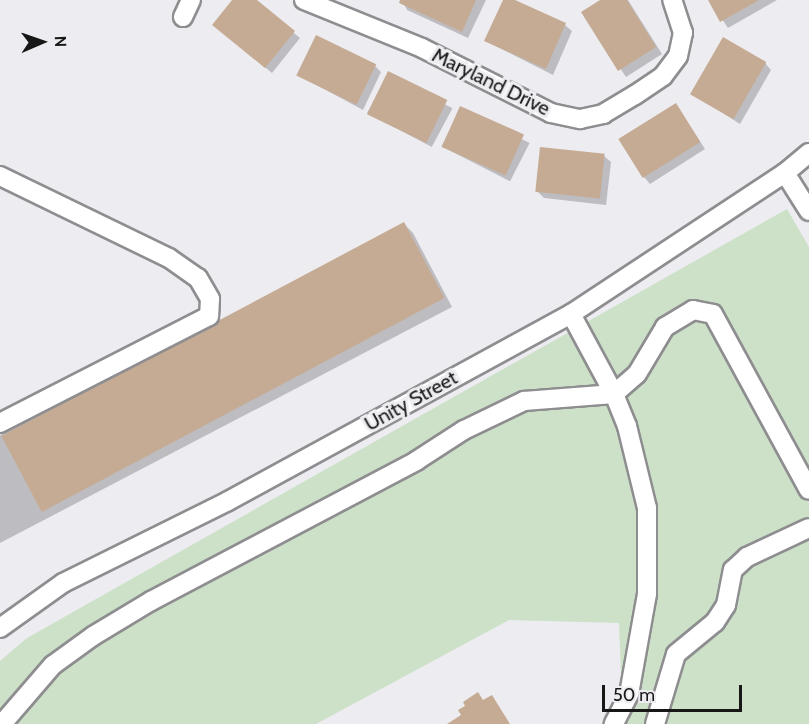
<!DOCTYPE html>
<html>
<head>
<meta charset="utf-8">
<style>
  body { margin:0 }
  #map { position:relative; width:809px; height:724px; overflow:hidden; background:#edecf0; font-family:Cabin,sans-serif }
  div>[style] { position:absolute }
  .green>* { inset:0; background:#cce1c8 }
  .shadow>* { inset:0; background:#0003; transform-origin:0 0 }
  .building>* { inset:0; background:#c5ab93; transform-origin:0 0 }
  .roads { filter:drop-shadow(2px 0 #8e8d90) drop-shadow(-2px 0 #8e8d90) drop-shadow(0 2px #8e8d90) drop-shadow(0 -2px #8e8d90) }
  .minor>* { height:18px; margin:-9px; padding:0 9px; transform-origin:9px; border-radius:9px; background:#fff }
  span { translate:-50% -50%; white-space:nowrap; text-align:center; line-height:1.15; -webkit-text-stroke:6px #edecf0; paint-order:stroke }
  .street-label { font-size:20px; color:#171718 }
  .north { position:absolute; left:12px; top:12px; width:60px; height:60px; -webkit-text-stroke:4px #edecf0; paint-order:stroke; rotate:88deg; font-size:16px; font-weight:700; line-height:24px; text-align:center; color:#171718 }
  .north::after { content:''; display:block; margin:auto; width:21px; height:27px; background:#171718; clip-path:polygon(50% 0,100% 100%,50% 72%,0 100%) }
  .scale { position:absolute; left:602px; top:685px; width:140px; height:27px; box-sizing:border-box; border:3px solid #171718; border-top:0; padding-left:8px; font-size:18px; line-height:21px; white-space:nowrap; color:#171718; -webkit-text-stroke:4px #edecf0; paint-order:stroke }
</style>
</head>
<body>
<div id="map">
  <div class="green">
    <div style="clip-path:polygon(787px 209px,809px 247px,809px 724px,623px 724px,619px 623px,509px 620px,316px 724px,0 724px,0 661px,27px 638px)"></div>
  </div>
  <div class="shadow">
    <div style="clip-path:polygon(234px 0,255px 0,300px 38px,272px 73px,221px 31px)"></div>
    <div style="clip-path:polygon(402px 0,486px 0,468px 38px,407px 10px)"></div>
    <div style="clip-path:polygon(504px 0,565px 25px,572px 31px,553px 75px,486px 41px)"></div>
    <div style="clip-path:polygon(603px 0,628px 0,662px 54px,626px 77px,583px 13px)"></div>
    <div style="clip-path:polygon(709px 0,777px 0,728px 28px)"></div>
    <div style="clip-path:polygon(765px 63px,771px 70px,740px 124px,692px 93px)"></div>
    <div style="clip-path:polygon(375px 66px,381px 72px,363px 110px,298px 75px)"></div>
    <div style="left:388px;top:74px;width:73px;height:44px;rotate:28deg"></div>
    <div style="clip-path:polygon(676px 105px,705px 149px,650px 184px,644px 177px)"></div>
    <div style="left:461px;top:108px;width:77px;height:43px;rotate:27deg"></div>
    <div style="clip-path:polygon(604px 156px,611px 162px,606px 205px,544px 198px,537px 191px)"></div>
    <div style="clip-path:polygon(404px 224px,413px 233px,452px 307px,0 543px,0 435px)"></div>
  </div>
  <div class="building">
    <div style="clip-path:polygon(232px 0,257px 0,295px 31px,265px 68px,212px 25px)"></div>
    <div style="clip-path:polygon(400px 0,476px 0,462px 32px,399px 3px)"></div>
    <div style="clip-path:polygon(503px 0,515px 0,566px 23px,546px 69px,484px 41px)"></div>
    <div style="clip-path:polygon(600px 0,627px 0,656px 47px,618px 71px,581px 12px)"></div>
    <div style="clip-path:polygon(708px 0,759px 0,720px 22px)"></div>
    <div style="left:316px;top:35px;width:67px;height:45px;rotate:26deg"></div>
    <div style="left:723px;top:37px;width:50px;height:66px;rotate:30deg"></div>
    <div style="left:388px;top:71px;width:66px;height:48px;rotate:26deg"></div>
    <div style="left:676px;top:103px;width:46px;height:68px;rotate:58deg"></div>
    <div style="left:460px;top:106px;width:70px;height:45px;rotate:24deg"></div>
    <div style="left:540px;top:147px;width:65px;height:45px;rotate:6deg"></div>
    <div style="left:404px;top:222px;width:86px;height:456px;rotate:62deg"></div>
    <div style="clip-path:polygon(478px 692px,483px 700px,492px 695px,510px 724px,447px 724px,461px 715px,458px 710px,465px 706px,463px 702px)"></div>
  </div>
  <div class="roads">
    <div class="minor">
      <div style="left:304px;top:0;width:127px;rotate:22.1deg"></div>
      <div style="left:422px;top:48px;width:144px;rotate:26.7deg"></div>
      <div style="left:551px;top:113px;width:30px;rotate:12deg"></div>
      <div style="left:580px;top:119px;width:24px;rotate:-12deg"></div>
      <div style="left:603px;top:114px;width:37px;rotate:-31deg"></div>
      <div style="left:635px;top:95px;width:34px;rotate:-34deg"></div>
      <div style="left:663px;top:76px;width:25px;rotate:-53deg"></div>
      <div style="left:678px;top:56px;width:24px;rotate:-78deg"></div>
      <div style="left:683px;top:33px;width:35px;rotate:-108deg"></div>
      <div style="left:183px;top:17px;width:19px;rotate:-65deg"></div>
      <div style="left:785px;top:173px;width:45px;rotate:57.7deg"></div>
      <div style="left:0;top:176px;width:188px;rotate:25.9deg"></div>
      <div style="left:169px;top:258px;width:35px;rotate:35deg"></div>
      <div style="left:198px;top:278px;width:24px;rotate:60deg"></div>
      <div style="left:210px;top:299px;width:17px;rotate:93deg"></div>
      <div style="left:209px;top:316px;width:235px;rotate:152.9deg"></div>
      <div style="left:571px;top:314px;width:91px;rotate:61.7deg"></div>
      <div style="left:614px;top:394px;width:35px;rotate:68deg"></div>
      <div style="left:627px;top:426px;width:84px;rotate:76.3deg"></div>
      <div style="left:647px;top:508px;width:86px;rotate:90deg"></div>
      <div style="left:647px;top:594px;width:102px;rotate:100.2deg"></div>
      <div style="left:629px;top:694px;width:34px;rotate:117deg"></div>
      <div style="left:0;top:628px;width:77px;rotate:-35.5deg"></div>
      <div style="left:63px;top:583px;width:184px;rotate:-26.4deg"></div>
      <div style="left:228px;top:501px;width:391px;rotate:-28.6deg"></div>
      <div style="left:571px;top:314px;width:256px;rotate:-33.4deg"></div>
      <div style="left:785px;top:173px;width:31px;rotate:-40deg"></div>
      <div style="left:2px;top:724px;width:78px;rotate:-49.2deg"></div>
      <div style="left:53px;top:665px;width:49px;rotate:-35.9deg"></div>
      <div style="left:93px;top:636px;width:68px;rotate:-31.1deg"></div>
      <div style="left:151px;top:601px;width:300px;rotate:-27.8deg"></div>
      <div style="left:416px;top:461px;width:57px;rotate:-32.9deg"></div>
      <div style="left:464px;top:430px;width:67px;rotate:-25.8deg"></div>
      <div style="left:524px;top:401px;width:90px;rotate:-4.4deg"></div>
      <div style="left:614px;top:394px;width:30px;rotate:-41deg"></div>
      <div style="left:637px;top:374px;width:55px;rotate:-59.2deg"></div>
      <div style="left:665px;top:327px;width:33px;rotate:-31deg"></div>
      <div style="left:693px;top:310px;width:20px;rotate:11deg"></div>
      <div style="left:713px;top:314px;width:200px;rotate:61.4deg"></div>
      <div style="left:655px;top:724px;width:73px;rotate:-73.3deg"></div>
      <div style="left:676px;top:654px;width:50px;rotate:-39.4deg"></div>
      <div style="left:715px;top:622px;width:20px;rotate:-57deg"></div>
      <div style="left:726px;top:605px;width:36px;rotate:-79deg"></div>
      <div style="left:733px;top:570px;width:19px;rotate:-43deg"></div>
      <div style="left:747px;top:557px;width:68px;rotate:-25.1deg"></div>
    </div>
  </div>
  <div class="street-label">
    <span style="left:491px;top:82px;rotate:26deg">Maryland Drive</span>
    <span style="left:411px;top:401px;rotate:-29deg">Unity Street</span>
  </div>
  <div class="north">N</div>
  <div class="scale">50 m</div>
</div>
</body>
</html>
